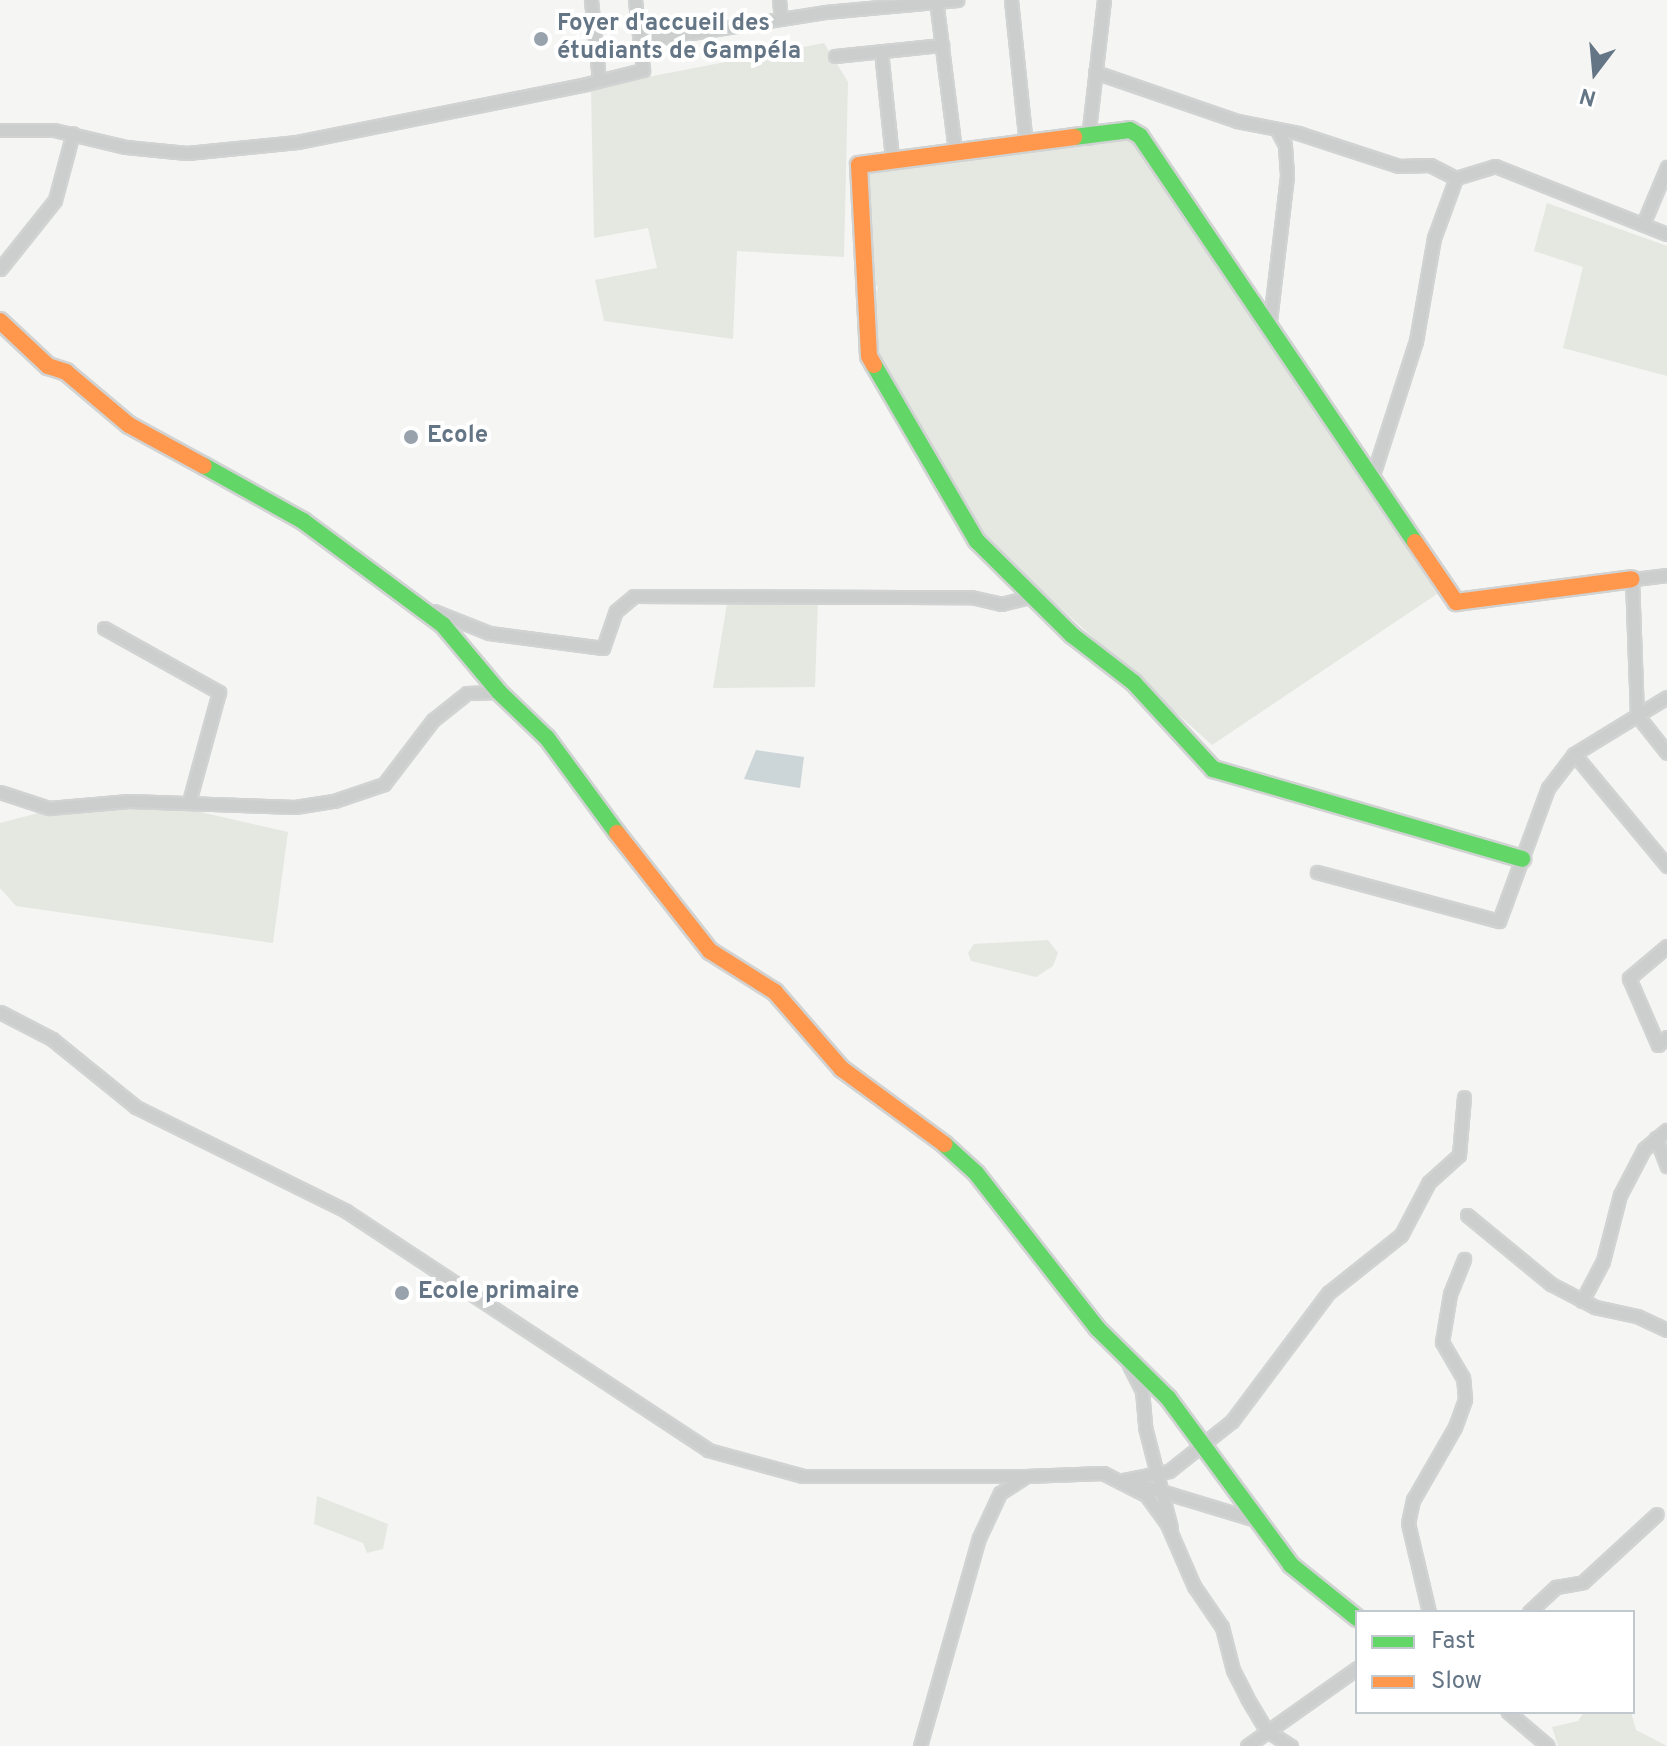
<!DOCTYPE html>
<html>
<head>
<meta charset="utf-8">
<style>
  body { margin:0 }
  #map { position:relative; width:1667px; height:1746px; overflow:hidden; background:#f5f5f3; font-family:Overpass,sans-serif }
  div>[style] { position:absolute }
  .green>* { inset:0; background:#e4e8e1 }
  .water>* { inset:0; background:#ccd5d7 }
  .roads { filter:drop-shadow(2px 0 #d1d3d3) drop-shadow(-2px 0 #d1d3d3) drop-shadow(0 2px #d1d3d3) drop-shadow(0 -2px #d1d3d3) }
  .street>* { height:11px; margin:-5.5px; padding:0 5.5px; transform-origin:5.5px; border-radius:5.5px; background:#cccece }
  .fast>* { height:16px; margin:-8px; padding:0 8px; transform-origin:8px; border-radius:8px; background:#63d668 }
  .slow>* { height:16px; margin:-8px; padding:0 8px; transform-origin:8px; border-radius:8px; background:#ff974d }
  .dots>* { width:22px; height:22px; translate:-50% -50%; box-sizing:border-box; border:4px solid #fff; border-radius:50% }
  span { translate:-50% -50%; white-space:nowrap; text-align:center; line-height:1.15; -webkit-text-stroke:8px #fff; paint-order:stroke }
  .poi-label { font-size:24px; color:#647585; font-weight:700 }
  .left { translate:0 -50%; text-align:left }
  .legend { position:absolute; left:1355px; top:1610px; width:280px; height:104px; box-sizing:border-box; background:#fff; border:2px solid #c1c8ce; margin:0; padding:10px 14px; list-style:none; font-size:24px; color:#647585 }
  .legend li { display:flex; align-items:center; gap:16px; height:40px }
  .legend b { width:40px; border:2px solid #c1c8ce }
  .north { position:absolute; left:1555px; top:32px; width:80px; height:80px; -webkit-text-stroke:6px #fff; paint-order:stroke; rotate:196deg; font-size:22px; font-weight:700; line-height:32px; text-align:center; color:#647585 }
  .north::after { content:''; display:block; margin:auto; width:28px; height:36px; background:#647585; clip-path:polygon(50% 0,100% 100%,50% 72%,0 100%) }
</style>
</head>
<body>
<div id="map">
  <div class="green">
    <div style="clip-path:polygon(824px 43px,848px 82px,844px 257px,737px 251px,733px 339px,604px 321px,595px 280px,657px 268px,648px 228px,594px 238px,591px 88px)"></div>
    <div style="clip-path:polygon(1131px 140px,1437px 594px,1212px 745px,982px 537px,872px 352px,870px 313px,878px 287px,869px 279px,864px 169px)"></div>
    <div style="clip-path:polygon(1547px 203px,1667px 246px,1667px 376px,1563px 348px,1583px 267px,1534px 251px)"></div>
    <div style="clip-path:polygon(728px 598px,818px 599px,815px 687px,713px 688px)"></div>
    <div style="clip-path:polygon(170px 805px,288px 832px,273px 943px,16px 906px,0 888px,0 823px,42px 812px)"></div>
    <div style="clip-path:polygon(1048px 940px,1058px 953px,1053px 966px,1036px 977px,971px 961px,968px 953px,974px 944px)"></div>
    <div style="clip-path:polygon(317px 1496px,388px 1524px,383px 1549px,367px 1553px,363px 1543px,314px 1524px)"></div>
    <div style="clip-path:polygon(1584px 1712px,1631px 1712px,1636px 1730px,1667px 1746px,1558px 1746px,1552px 1727px,1578px 1721px)"></div>
  </div>
  <div class="water">
    <div style="clip-path:polygon(756px 750px,804px 757px,800px 788px,744px 779px)"></div>
  </div>
  <div class="roads">
    <div class="street">
      <div style="left:591px;top:0;width:80px;rotate:84.3deg"></div>
      <div style="left:779px;top:0;width:19px;rotate:84deg"></div>
      <div style="left:936px;top:0;width:152px;rotate:82.8deg"></div>
      <div style="left:1011px;top:0;width:145px;rotate:84.1deg"></div>
      <div style="left:640px;top:41px;width:187px;rotate:-8.9deg"></div>
      <div style="left:825px;top:12px;width:133px;rotate:-5.2deg"></div>
      <div style="left:881px;top:51px;width:108px;rotate:84.1deg"></div>
      <div style="left:835px;top:56px;width:108px;rotate:-5.9deg"></div>
      <div style="left:1095px;top:72px;width:150px;rotate:19deg"></div>
      <div style="left:1237px;top:121px;width:62px;rotate:11.1deg"></div>
      <div style="left:1298px;top:133px;width:106px;rotate:18.1deg"></div>
      <div style="left:1399px;top:166px;width:31px;rotate:-2deg"></div>
      <div style="left:1430px;top:165px;width:29px;rotate:27deg"></div>
      <div style="left:0;top:130px;width:54px"></div>
      <div style="left:54px;top:130px;width:74px;rotate:13.3deg"></div>
      <div style="left:126px;top:147px;width:61px;rotate:5.6deg"></div>
      <div style="left:187px;top:153px;width:111px;rotate:-5.7deg"></div>
      <div style="left:297px;top:142px;width:295px;rotate:-11.3deg"></div>
      <div style="left:586px;top:84px;width:59px;rotate:-13.8deg"></div>
      <div style="left:643px;top:70px;width:70px;rotate:-96.5deg"></div>
      <div style="left:1088px;top:138px;width:139px;rotate:-83.4deg"></div>
      <div style="left:1643px;top:224px;width:62px;rotate:-67.2deg"></div>
      <div style="left:0;top:269px;width:88px;rotate:-51.4deg"></div>
      <div style="left:55px;top:200px;width:69px;rotate:-75deg"></div>
      <div style="left:1269px;top:329px;width:155px;rotate:-83.3deg"></div>
      <div style="left:1287px;top:175px;width:30px;rotate:-94deg"></div>
      <div style="left:1285px;top:145px;width:17px;rotate:-118deg"></div>
      <div style="left:1371px;top:481px;width:147px;rotate:-72.2deg"></div>
      <div style="left:1416px;top:341px;width:105px;rotate:-80.1deg"></div>
      <div style="left:1434px;top:238px;width:64px;rotate:-69.9deg"></div>
      <div style="left:1456px;top:178px;width:41px;rotate:-17.1deg"></div>
      <div style="left:1495px;top:166px;width:185px;rotate:21.6deg"></div>
      <div style="left:1667px;top:575px;width:35px;rotate:173deg"></div>
      <div style="left:1632px;top:579px;width:136px;rotate:87.9deg"></div>
      <div style="left:1637px;top:715px;width:48px;rotate:51.7deg"></div>
      <div style="left:434px;top:611px;width:59px;rotate:21.8deg"></div>
      <div style="left:489px;top:633px;width:115px;rotate:7.5deg"></div>
      <div style="left:603px;top:648px;width:39px;rotate:-71deg"></div>
      <div style="left:616px;top:611px;width:23px;rotate:-40deg"></div>
      <div style="left:634px;top:596px;width:337px;rotate:0.2deg"></div>
      <div style="left:971px;top:597px;width:31px;rotate:13deg"></div>
      <div style="left:1001px;top:604px;width:36px;rotate:-14deg"></div>
      <div style="left:104px;top:628px;width:132px;rotate:29.1deg"></div>
      <div style="left:219px;top:692px;width:114px;rotate:105.3deg"></div>
      <div style="left:1574px;top:754px;width:146px;rotate:50.3deg"></div>
      <div style="left:0;top:792px;width:52px;rotate:18.1deg"></div>
      <div style="left:49px;top:808px;width:80px;rotate:-5deg"></div>
      <div style="left:129px;top:801px;width:166px;rotate:2.1deg"></div>
      <div style="left:295px;top:807px;width:39px;rotate:-9deg"></div>
      <div style="left:334px;top:801px;width:53px;rotate:-18.8deg"></div>
      <div style="left:384px;top:784px;width:81px;rotate:-52.6deg"></div>
      <div style="left:433px;top:720px;width:43px;rotate:-38.5deg"></div>
      <div style="left:467px;top:693px;width:32px;rotate:-2deg"></div>
      <div style="left:1317px;top:872px;width:188px;rotate:15.1deg"></div>
      <div style="left:1499px;top:921px;width:142px;rotate:-69.8deg"></div>
      <div style="left:1548px;top:788px;width:43px;rotate:-52.6deg"></div>
      <div style="left:1574px;top:754px;width:109px;rotate:-31.5deg"></div>
      <div style="left:1667px;top:946px;width:50px;rotate:139.9deg"></div>
      <div style="left:1629px;top:978px;width:73px;rotate:66.6deg"></div>
      <div style="left:1658px;top:1045px;width:12px;rotate:-42deg"></div>
      <div style="left:0;top:1012px;width:59px;rotate:27.4deg"></div>
      <div style="left:52px;top:1039px;width:108px;rotate:39deg"></div>
      <div style="left:136px;top:1107px;width:234px;rotate:26.3deg"></div>
      <div style="left:346px;top:1211px;width:434px;rotate:33.4deg"></div>
      <div style="left:708px;top:1450px;width:98px;rotate:15.3deg"></div>
      <div style="left:803px;top:1476px;width:223px"></div>
      <div style="left:1656px;top:1138px;width:30px;rotate:69deg"></div>
      <div style="left:1467px;top:1215px;width:109px;rotate:39.4deg"></div>
      <div style="left:1551px;top:1284px;width:50px;rotate:27.6deg"></div>
      <div style="left:1595px;top:1307px;width:43px;rotate:12.1deg"></div>
      <div style="left:1637px;top:1316px;width:33px;rotate:25deg"></div>
      <div style="left:1582px;top:1301px;width:45px;rotate:-62.3deg"></div>
      <div style="left:1603px;top:1261px;width:68px;rotate:-75.6deg"></div>
      <div style="left:1620px;top:1195px;width:52px;rotate:-62.4deg"></div>
      <div style="left:1644px;top:1149px;width:30px;rotate:-40deg"></div>
      <div style="left:1129px;top:1365px;width:28px;rotate:63deg"></div>
      <div style="left:1142px;top:1390px;width:37px;rotate:85deg"></div>
      <div style="left:1145px;top:1427px;width:104px;rotate:75.6deg"></div>
      <div style="left:1256px;top:1520px;width:138px;rotate:-163.1deg"></div>
      <div style="left:1124px;top:1480px;width:46px;rotate:-11.3deg"></div>
      <div style="left:1169px;top:1471px;width:80px;rotate:-38.4deg"></div>
      <div style="left:1232px;top:1421px;width:160px;rotate:-53.1deg"></div>
      <div style="left:1328px;top:1293px;width:93px;rotate:-38.5deg"></div>
      <div style="left:1401px;top:1235px;width:60px;rotate:-62.2deg"></div>
      <div style="left:1429px;top:1182px;width:40px;rotate:-42deg"></div>
      <div style="left:1459px;top:1155px;width:58px;rotate:-85.1deg"></div>
      <div style="left:1429px;top:1612px;width:91px;rotate:-103.3deg"></div>
      <div style="left:1408px;top:1523px;width:24px;rotate:-78deg"></div>
      <div style="left:1413px;top:1500px;width:84px;rotate:-60.1deg"></div>
      <div style="left:1455px;top:1427px;width:30px;rotate:-70deg"></div>
      <div style="left:1465px;top:1399px;width:21px;rotate:-95deg"></div>
      <div style="left:1463px;top:1378px;width:42px;rotate:-120.3deg"></div>
      <div style="left:1442px;top:1342px;width:49px;rotate:-80.5deg"></div>
      <div style="left:1450px;top:1294px;width:38px;rotate:-68deg"></div>
      <div style="left:1529px;top:1612px;width:37px;rotate:-43deg"></div>
      <div style="left:1556px;top:1587px;width:27px;rotate:-10deg"></div>
      <div style="left:1583px;top:1582px;width:100px;rotate:-42.6deg"></div>
      <div style="left:1508px;top:1712px;width:52px;rotate:40.4deg"></div>
      <div style="left:920px;top:1746px;width:216px;rotate:-74.2deg"></div>
      <div style="left:979px;top:1538px;width:50px;rotate:-65deg"></div>
      <div style="left:1000px;top:1493px;width:31px;rotate:-33deg"></div>
      <div style="left:1026px;top:1476px;width:77px;rotate:-2.2deg"></div>
      <div style="left:1103px;top:1473px;width:48px;rotate:27.1deg"></div>
      <div style="left:1146px;top:1495px;width:36px;rotate:54deg"></div>
      <div style="left:1167px;top:1524px;width:68px;rotate:66.5deg"></div>
      <div style="left:1194px;top:1586px;width:50px;rotate:55.7deg"></div>
      <div style="left:1222px;top:1627px;width:44px;rotate:75.7deg"></div>
      <div style="left:1233px;top:1670px;width:31px;rotate:63deg"></div>
      <div style="left:1247px;top:1698px;width:37px;rotate:59deg"></div>
      <div style="left:1266px;top:1730px;width:30px;rotate:33deg"></div>
      <div style="left:1247px;top:1746px;width:135px;rotate:-35.3deg"></div>
    </div>
    <div class="fast">
      <div style="left:1074px;top:137px;width:56px;rotate:-7.1deg"></div>
      <div style="left:1130px;top:130px;width:12px;rotate:31deg"></div>
      <div style="left:1140px;top:136px;width:490px;rotate:55.9deg"></div>
      <div style="left:874px;top:365px;width:204px;rotate:59.7deg"></div>
      <div style="left:977px;top:541px;width:134px;rotate:44.7deg"></div>
      <div style="left:1072px;top:635px;width:78px;rotate:37.7deg"></div>
      <div style="left:1134px;top:683px;width:117px;rotate:47.4deg"></div>
      <div style="left:1213px;top:769px;width:322px;rotate:16.2deg"></div>
      <div style="left:204px;top:466px;width:113px;rotate:29.1deg"></div>
      <div style="left:303px;top:521px;width:174px;rotate:36.6deg"></div>
      <div style="left:443px;top:625px;width:87px;rotate:50.1deg"></div>
      <div style="left:499px;top:692px;width:66px;rotate:43.8deg"></div>
      <div style="left:547px;top:738px;width:118px;rotate:53.6deg"></div>
      <div style="left:944px;top:1144px;width:43px;rotate:42.2deg"></div>
      <div style="left:976px;top:1173px;width:198px;rotate:52deg"></div>
      <div style="left:1098px;top:1329px;width:98px;rotate:44.6deg"></div>
      <div style="left:1168px;top:1398px;width:207px;rotate:53.6deg"></div>
      <div style="left:1291px;top:1565px;width:85px;rotate:38.8deg"></div>
    </div>
    <div class="slow">
      <div style="left:0;top:321px;width:66px;rotate:43.2deg"></div>
      <div style="left:48px;top:366px;width:19px;rotate:18deg"></div>
      <div style="left:66px;top:372px;width:82px;rotate:40.1deg"></div>
      <div style="left:129px;top:425px;width:85px;rotate:28.7deg"></div>
      <div style="left:874px;top:365px;width:10px;rotate:-119deg"></div>
      <div style="left:869px;top:356px;width:191px;rotate:-93deg"></div>
      <div style="left:859px;top:165px;width:217px;rotate:-7.4deg"></div>
      <div style="left:1415px;top:542px;width:73px;rotate:55.7deg"></div>
      <div style="left:1456px;top:602px;width:177px;rotate:-7.4deg"></div>
      <div style="left:617px;top:833px;width:150px;rotate:51.8deg"></div>
      <div style="left:710px;top:951px;width:77px;rotate:32.2deg"></div>
      <div style="left:775px;top:992px;width:102px;rotate:49deg"></div>
      <div style="left:842px;top:1069px;width:127px;rotate:36.3deg"></div>
    </div>
  </div>
  <div class="dots">
    <div style="left:541px;top:39px;background:#97a2ac"></div>
    <div style="left:411px;top:437px;background:#97a2ac"></div>
    <div style="left:402px;top:1293px;background:#97a2ac"></div>
  </div>
  <div class="poi-label">
    <span class="left" style="left:557px;top:39px">Foyer d'accueil des<br>étudiants de Gampéla</span>
    <span class="left" style="left:427px;top:437px">Ecole</span>
    <span class="left" style="left:418px;top:1293px">Ecole primaire</span>
  </div>
  <ul class="legend">
  <li><b style="height:10px;background:#63d668"></b>Fast</li>
  <li><b style="height:10px;background:#ff974d"></b>Slow</li>
  </ul>
  <div class="north">N</div>
</div>
</body>
</html>
